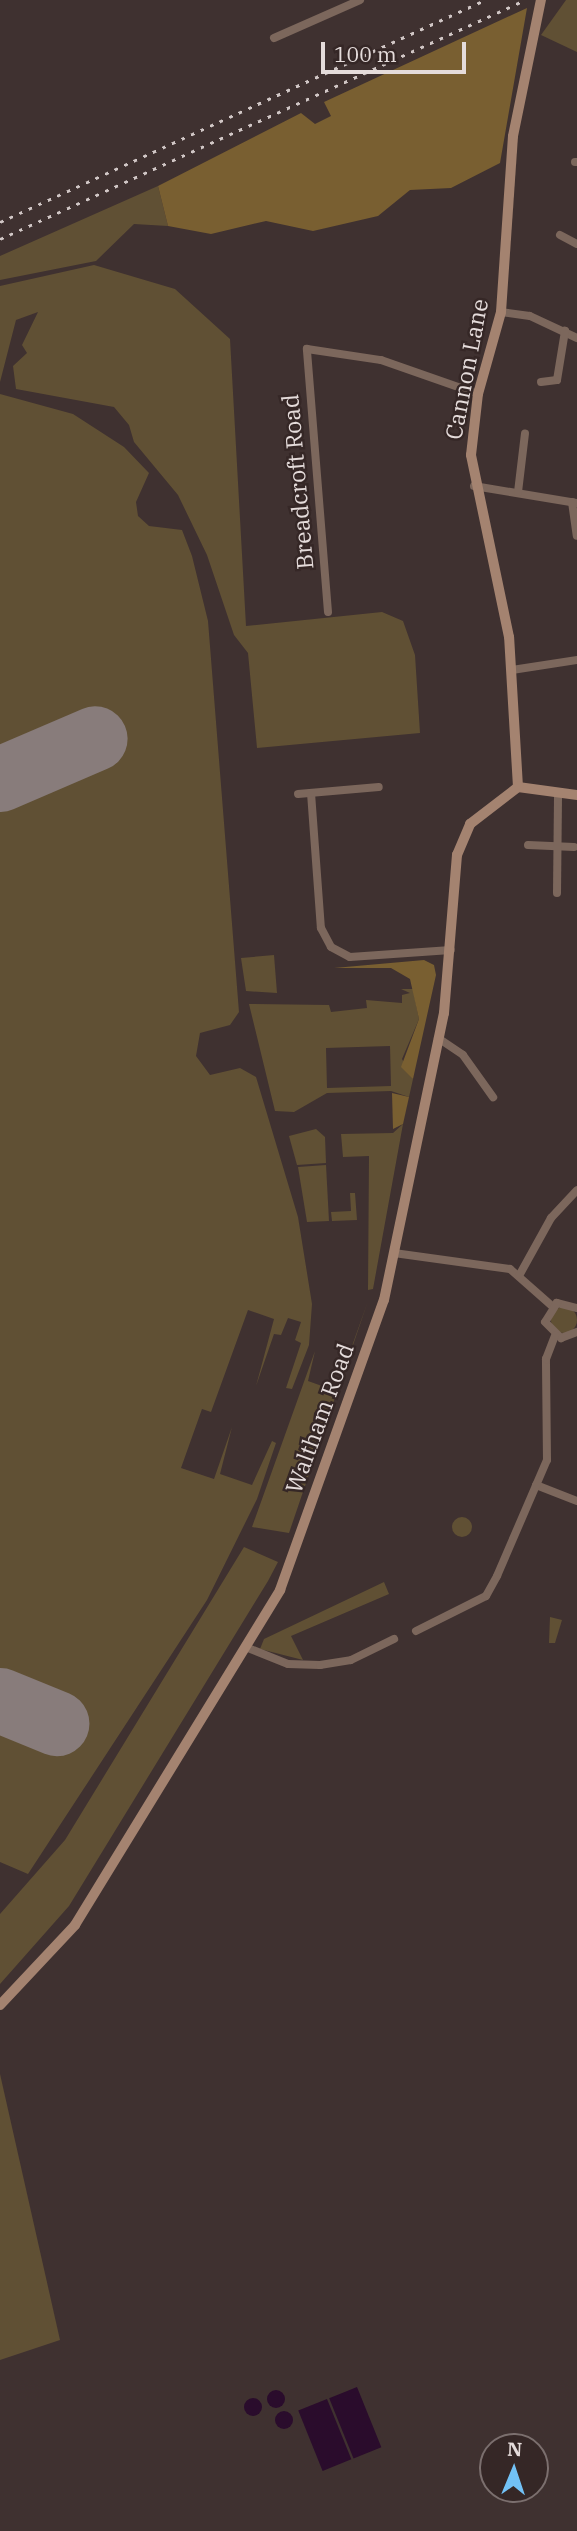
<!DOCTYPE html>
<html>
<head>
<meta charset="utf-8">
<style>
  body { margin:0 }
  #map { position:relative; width:577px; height:2531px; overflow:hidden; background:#3f3130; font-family:"IBM Plex Serif",serif }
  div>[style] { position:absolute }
  .green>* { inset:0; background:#605034 }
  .round { border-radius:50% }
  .forest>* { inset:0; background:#795f31 }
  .water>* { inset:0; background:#2a0c2c; transform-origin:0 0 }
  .runway>* { height:65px; margin:-32.5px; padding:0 32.5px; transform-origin:32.5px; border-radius:32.5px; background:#887c7b }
  .street>* { height:8px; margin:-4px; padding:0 4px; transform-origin:4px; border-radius:4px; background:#7c675c }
  .secondary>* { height:10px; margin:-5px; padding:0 5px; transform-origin:5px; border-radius:5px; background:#a48370 }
  .rail>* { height:2.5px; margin-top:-1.25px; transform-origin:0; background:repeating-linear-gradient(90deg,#d1c7c6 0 3.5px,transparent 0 10.5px) }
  span { translate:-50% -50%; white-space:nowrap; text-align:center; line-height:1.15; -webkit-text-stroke:5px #352726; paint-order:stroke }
  .street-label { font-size:23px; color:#e5dcdb }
  .north { position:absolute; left:479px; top:2433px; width:70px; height:70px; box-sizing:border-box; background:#352726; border:2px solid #7b6f6e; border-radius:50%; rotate:2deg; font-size:19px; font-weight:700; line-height:28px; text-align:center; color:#e5dcdb }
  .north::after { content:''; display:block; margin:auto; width:24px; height:32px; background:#72c1f5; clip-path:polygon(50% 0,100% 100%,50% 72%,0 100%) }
  .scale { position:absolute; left:321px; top:42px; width:145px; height:32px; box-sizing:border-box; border:4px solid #e5dcdb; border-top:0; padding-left:9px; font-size:21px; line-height:24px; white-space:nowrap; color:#e5dcdb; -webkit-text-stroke:5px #352726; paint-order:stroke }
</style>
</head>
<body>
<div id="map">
  <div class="green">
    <div style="clip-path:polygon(566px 0,577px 0,577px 52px,541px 35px)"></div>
    <div style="clip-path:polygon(158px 186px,168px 226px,134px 224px,96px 261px,0 280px,0 256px)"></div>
    <div style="clip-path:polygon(94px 265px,175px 289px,230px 339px,246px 626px,382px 612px,403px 621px,415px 655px,420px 733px,257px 748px,248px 653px,234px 635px,207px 555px,178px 495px,134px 442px,129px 425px,114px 407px,16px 389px,13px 366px,27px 353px,22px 345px,38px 312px,16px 320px,0 382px,0 286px)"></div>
    <div style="clip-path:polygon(0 394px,73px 414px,124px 447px,149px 473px,136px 502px,138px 516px,149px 526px,182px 530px,192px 556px,208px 621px,239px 1012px,230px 1025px,200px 1033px,196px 1056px,210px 1075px,240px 1068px,256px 1077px,298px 1217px,312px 1304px,309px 1345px,292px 1389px,286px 1388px,301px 1343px,295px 1340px,301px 1322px,288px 1318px,281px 1335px,274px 1334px,256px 1386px,274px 1319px,248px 1310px,211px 1412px,202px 1409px,181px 1468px,214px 1479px,232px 1427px,220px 1474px,252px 1485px,272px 1441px,276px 1443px,257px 1499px,207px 1600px,28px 1874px,0 1862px)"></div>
    <div style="clip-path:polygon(274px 955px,277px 993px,246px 991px,241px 958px)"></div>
    <div style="clip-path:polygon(evenodd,401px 989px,413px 989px,419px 1019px,402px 1059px,413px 1079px,409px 1097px,391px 1091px,327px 1093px,294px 1112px,275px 1111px,249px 1004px,329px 1005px,331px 1012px,367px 1008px,366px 1000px,402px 1003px,402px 995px,410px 993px,401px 989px,390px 1046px,391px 1086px,327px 1088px,326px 1048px,390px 1046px)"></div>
    <div style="clip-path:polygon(403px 1124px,373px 1289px,368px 1290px,369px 1156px,343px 1157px,341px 1134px,393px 1133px)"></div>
    <div style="clip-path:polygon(316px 1129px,325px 1137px,326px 1163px,297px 1165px,289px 1136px)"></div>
    <div style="clip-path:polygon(326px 1165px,329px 1221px,307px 1222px,298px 1167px)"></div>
    <div style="clip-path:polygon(350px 1193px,355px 1193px,357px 1220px,332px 1221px,331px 1212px,351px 1211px)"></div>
    <div style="clip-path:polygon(368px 1301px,289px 1533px,252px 1527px,315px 1351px,308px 1381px,336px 1391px)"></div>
    <div class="round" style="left:551px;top:1307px;width:26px;height:26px"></div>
    <div class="round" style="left:452px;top:1517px;width:20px;height:20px"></div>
    <div style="clip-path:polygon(244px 1547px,278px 1562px,268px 1581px,69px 1906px,0 1984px,0 1914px,65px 1840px)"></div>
    <div style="clip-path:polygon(384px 1582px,389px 1594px,291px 1636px,303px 1660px,260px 1649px,264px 1639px)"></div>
    <div style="clip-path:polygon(550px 1617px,562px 1620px,555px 1643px,549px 1643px)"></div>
    <div style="clip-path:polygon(0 2074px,60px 2340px,0 2360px)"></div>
  </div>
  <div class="forest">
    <div style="clip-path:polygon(527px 8px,500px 163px,451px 188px,410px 190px,378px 216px,313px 231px,266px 221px,211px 234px,168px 226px,158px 186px,301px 113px,315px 124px,331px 116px,324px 102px)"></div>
    <div style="clip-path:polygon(424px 960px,434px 965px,436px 975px,413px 1079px,401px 1067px,419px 1019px,410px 979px,391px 968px,334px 968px)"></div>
    <div style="clip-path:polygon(392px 1093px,409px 1097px,403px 1124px,393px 1129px)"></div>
  </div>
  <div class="water">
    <div style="left:357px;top:2387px;width:65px;height:30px;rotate:68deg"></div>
    <div class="round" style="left:267px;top:2390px;width:18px;height:18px"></div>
    <div class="round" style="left:244px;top:2398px;width:18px;height:18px"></div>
    <div style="left:327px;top:2399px;width:65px;height:31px;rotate:68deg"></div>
    <div class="round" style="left:275px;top:2411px;width:18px;height:18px"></div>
  </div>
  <div class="runway">
    <div style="left:0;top:779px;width:103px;rotate:-23.3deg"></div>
    <div style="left:0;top:1700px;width:61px;rotate:22.3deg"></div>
  </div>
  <div class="street">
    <div style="left:274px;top:38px;width:94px;rotate:-23.8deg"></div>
    <div style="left:575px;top:162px;width:2px"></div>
    <div style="left:560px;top:235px;width:19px;rotate:28deg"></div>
    <div style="left:501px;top:312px;width:29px;rotate:8deg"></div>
    <div style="left:530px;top:316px;width:52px;rotate:25.1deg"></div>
    <div style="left:541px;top:382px;width:16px;rotate:-7deg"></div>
    <div style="left:557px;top:380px;width:50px;rotate:-80.7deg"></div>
    <div style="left:474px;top:486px;width:104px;rotate:9.4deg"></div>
    <div style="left:518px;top:492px;width:59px;rotate:-83.2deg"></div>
    <div style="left:572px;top:502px;width:34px;rotate:82deg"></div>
    <div style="left:328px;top:612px;width:264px;rotate:-94.6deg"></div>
    <div style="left:307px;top:349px;width:75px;rotate:8.5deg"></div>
    <div style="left:381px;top:360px;width:103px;rotate:19.3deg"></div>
    <div style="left:512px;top:670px;width:66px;rotate:-8.7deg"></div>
    <div style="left:311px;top:793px;width:135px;rotate:85.8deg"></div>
    <div style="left:321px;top:928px;width:21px;rotate:62deg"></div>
    <div style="left:331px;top:947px;width:21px;rotate:28deg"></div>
    <div style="left:350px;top:957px;width:101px;rotate:-4deg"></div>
    <div style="left:298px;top:794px;width:81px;rotate:-4.9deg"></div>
    <div style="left:528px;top:845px;width:46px;rotate:2.5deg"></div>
    <div style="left:557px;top:893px;width:101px;rotate:-89.4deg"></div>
    <div style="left:438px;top:1038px;width:30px;rotate:34deg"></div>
    <div style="left:463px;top:1055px;width:52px;rotate:54.5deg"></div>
    <div style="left:394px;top:1253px;width:117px;rotate:7.9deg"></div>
    <div style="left:510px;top:1269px;width:56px;rotate:41.4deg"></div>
    <div style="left:520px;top:1274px;width:64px;rotate:-61deg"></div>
    <div style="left:551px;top:1218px;width:38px;rotate:-47deg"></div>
    <div style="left:577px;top:1308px;width:21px;rotate:-166deg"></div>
    <div style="left:557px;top:1303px;width:22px;rotate:122deg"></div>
    <div style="left:545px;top:1322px;width:23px;rotate:45deg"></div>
    <div style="left:561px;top:1338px;width:17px;rotate:-21deg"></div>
    <div style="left:536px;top:1485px;width:44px;rotate:21.3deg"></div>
    <div style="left:416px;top:1631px;width:78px;rotate:-26.6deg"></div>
    <div style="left:486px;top:1596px;width:23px;rotate:-61deg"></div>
    <div style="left:497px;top:1576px;width:126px;rotate:-66.7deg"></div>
    <div style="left:547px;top:1460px;width:101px;rotate:-90.6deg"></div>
    <div style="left:546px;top:1359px;width:25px;rotate:-69deg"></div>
    <div style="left:248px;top:1648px;width:43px;rotate:21.8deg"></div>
    <div style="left:288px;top:1664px;width:32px;rotate:2deg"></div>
    <div style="left:320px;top:1665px;width:31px;rotate:-9deg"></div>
    <div style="left:351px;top:1660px;width:48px;rotate:-26deg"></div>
  </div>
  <div class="secondary">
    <div style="left:518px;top:787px;width:150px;rotate:-93.4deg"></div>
    <div style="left:509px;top:637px;width:186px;rotate:-101.8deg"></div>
    <div style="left:471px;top:455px;width:61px;rotate:-83.5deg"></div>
    <div style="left:478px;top:394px;width:85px;rotate:-74.3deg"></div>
    <div style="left:501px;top:312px;width:176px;rotate:-86.1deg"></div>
    <div style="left:513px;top:136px;width:139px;rotate:-78.4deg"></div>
    <div style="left:518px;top:787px;width:60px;rotate:7.7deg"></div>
    <div style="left:0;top:2005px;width:110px;rotate:-46.8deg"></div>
    <div style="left:75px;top:1925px;width:393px;rotate:-58.5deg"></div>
    <div style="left:280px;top:1590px;width:308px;rotate:-70.3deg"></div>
    <div style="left:384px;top:1300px;width:293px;rotate:-78.2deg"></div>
    <div style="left:444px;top:1013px;width:159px;rotate:-85.3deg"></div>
    <div style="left:457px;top:855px;width:34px;rotate:-67deg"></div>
    <div style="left:470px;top:824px;width:61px;rotate:-37.6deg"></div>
  </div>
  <div class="rail">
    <div style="left:0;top:222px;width:533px;rotate:-24.6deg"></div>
    <div style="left:0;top:239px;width:577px;rotate:-24.48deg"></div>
  </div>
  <div class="street-label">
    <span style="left:466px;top:369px;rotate:-79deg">Cannon Lane</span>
    <span style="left:297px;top:482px;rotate:-95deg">Breadcroft Road</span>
    <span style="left:319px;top:1418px;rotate:-70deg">Waltham Road</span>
  </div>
  <div class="north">N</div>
  <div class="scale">100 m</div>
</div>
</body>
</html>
